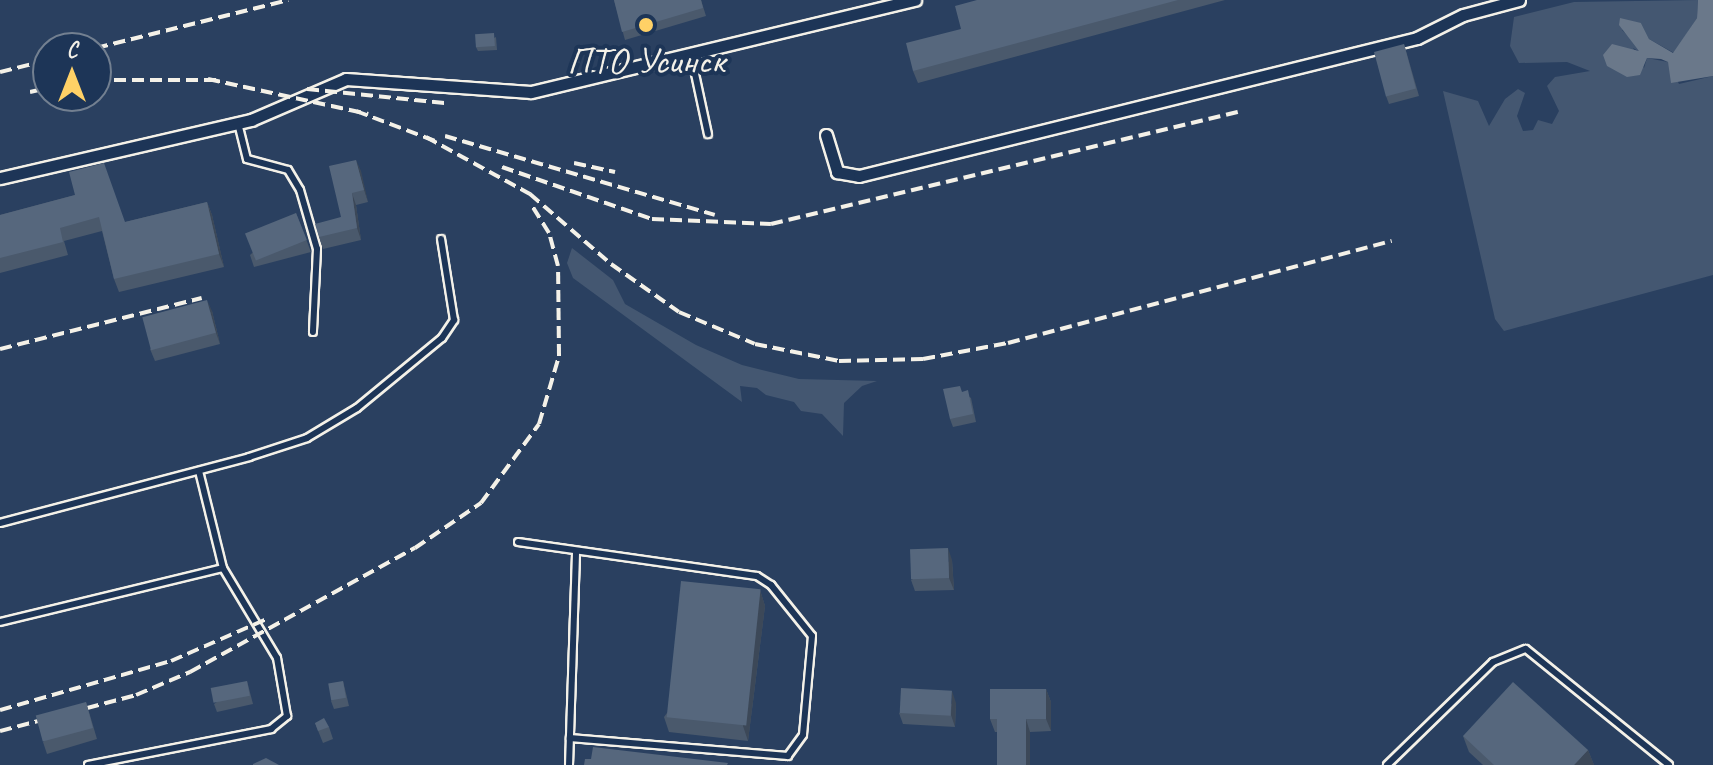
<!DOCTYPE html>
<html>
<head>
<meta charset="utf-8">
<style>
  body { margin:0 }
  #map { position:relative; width:1713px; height:765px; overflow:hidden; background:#2a4060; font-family:Caveat,sans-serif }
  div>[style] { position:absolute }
  .green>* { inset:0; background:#445771 }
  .water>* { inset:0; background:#6a788a }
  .roads { filter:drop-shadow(2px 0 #f4f1e8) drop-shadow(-2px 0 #f4f1e8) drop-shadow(0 2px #f4f1e8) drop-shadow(0 -2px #f4f1e8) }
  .lane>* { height:6px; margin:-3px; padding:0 3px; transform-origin:3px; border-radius:3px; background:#1d3557 }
  .street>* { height:11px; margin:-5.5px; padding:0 5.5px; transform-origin:5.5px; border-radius:5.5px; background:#1d3557 }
  .rail>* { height:4px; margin-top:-2px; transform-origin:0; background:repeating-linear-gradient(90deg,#f4f1e8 0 12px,transparent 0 18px) }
  .wall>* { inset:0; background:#4a596c }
  .shaded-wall>* { inset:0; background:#3c4858 }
  .building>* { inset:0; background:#56677d; transform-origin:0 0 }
  .dots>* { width:22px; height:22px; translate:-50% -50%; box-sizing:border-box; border:4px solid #1d3557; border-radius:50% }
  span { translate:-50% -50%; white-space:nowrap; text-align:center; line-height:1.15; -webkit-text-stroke:8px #1d3557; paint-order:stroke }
  .poi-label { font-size:38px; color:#f4f1e8 }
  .north { position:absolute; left:32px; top:32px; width:80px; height:80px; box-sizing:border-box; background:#1d3557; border:2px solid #738091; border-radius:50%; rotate:0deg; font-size:22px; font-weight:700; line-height:32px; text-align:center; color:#f4f1e8 }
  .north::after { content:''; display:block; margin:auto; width:28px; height:36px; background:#ffd166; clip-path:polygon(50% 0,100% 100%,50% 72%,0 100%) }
</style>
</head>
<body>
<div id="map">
  <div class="green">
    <div style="clip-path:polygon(1698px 0,1697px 18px,1674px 53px,1649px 39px,1641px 23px,1622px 30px,1639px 46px,1640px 52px,1633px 48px,1644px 68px,1647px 58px,1668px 62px,1679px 84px,1713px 76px,1713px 275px,1504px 331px,1495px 319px,1443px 91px,1478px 101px,1489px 126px,1505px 99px,1518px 89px,1525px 93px,1517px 116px,1523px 131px,1533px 130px,1538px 120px,1552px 124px,1559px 111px,1547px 86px,1555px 77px,1590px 71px,1567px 62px,1519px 63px,1510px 46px,1514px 17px,1574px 2px)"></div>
    <div style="clip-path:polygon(572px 248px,613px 280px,625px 304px,696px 345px,742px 365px,799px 379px,877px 381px,862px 386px,844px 403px,843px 436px,822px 414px,801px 411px,794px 402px,766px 395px,757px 388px,740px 386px,742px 402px,573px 278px,567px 263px)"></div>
  </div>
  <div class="water">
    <div style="clip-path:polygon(1698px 0,1713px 0,1713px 76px,1671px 83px,1668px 62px,1661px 59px,1647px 58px,1640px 75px,1627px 77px,1607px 66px,1603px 55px,1612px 44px,1639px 51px,1619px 25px,1620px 18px,1641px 23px,1649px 39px,1673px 53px,1697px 18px)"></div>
  </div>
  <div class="roads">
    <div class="lane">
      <div style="left:691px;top:55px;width:81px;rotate:77.9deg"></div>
      <div style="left:238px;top:123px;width:37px;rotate:76deg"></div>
      <div style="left:247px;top:159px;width:42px;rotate:15deg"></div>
      <div style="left:288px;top:170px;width:23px;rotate:59deg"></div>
      <div style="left:300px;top:190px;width:61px;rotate:73.9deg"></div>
      <div style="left:317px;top:249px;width:83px;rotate:92.8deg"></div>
      <div style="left:0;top:523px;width:258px;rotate:-14.8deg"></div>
      <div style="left:249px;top:457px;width:61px;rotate:-18.1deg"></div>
      <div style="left:307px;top:438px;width:58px;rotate:-31deg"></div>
      <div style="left:357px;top:408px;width:110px;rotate:-39.5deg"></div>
      <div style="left:442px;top:338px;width:22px;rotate:-56deg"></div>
      <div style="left:454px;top:320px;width:82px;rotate:-99.1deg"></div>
      <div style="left:518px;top:542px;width:241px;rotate:8.1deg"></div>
      <div style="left:757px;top:576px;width:17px;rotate:33deg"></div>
      <div style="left:771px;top:585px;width:65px;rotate:51.2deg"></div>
      <div style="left:812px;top:636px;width:99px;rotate:95.2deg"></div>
      <div style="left:803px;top:735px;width:26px;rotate:126deg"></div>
      <div style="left:788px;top:756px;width:219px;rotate:-175.3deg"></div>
      <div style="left:0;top:622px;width:229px;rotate:-13.6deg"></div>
      <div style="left:223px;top:568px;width:100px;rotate:-103.9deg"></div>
      <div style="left:88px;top:765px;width:187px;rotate:-11.1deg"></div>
      <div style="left:271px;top:729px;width:21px;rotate:-39deg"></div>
      <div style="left:287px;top:716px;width:59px;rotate:-99.8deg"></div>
      <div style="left:277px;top:658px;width:105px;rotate:-121deg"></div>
      <div style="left:569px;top:765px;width:214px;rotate:-88.1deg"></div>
      <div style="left:1387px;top:765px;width:148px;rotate:-44.2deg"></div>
      <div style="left:1493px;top:662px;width:35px;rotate:-22deg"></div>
      <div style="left:1526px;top:649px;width:184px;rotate:39deg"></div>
    </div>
    <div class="street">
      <div style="left:826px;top:135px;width:39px;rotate:73deg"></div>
      <div style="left:837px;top:172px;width:22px;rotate:10deg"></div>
      <div style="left:859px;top:176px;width:575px;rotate:-13.89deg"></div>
      <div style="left:1417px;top:38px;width:51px;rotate:-26.6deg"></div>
      <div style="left:1463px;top:15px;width:58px;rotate:-15deg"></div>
      <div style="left:0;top:178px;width:258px;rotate:-13deg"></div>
      <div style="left:251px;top:120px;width:103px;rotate:-23.3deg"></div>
      <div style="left:346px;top:79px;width:185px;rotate:4deg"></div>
      <div style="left:531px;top:92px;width:395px;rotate:-13.5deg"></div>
    </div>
  </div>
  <div class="rail">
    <div style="left:96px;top:48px;width:198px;rotate:-14deg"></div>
    <div style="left:0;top:72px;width:49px;rotate:-14deg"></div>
    <div style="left:208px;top:79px;width:164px;rotate:12.3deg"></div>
    <div style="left:96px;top:80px;width:120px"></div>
    <div style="left:307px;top:89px;width:138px;rotate:5.8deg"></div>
    <div style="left:30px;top:92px;width:18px;rotate:-13deg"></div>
    <div style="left:356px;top:111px;width:85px;rotate:20.8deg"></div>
    <div style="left:445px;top:136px;width:281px;rotate:16.3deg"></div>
    <div style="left:426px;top:137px;width:119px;rotate:28.7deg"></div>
    <div style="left:530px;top:194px;width:107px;rotate:40.8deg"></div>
    <div style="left:611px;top:264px;width:83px;rotate:35.2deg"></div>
    <div style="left:679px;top:312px;width:82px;rotate:22.8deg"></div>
    <div style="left:755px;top:344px;width:86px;rotate:11.4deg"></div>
    <div style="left:839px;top:361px;width:84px;rotate:-1.4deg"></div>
    <div style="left:923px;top:359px;width:86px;rotate:-10.7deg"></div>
    <div style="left:1008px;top:343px;width:397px;rotate:-14.9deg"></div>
    <div style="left:574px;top:163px;width:42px;rotate:12.4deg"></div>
    <div style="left:502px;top:167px;width:159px;rotate:19.1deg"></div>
    <div style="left:652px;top:219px;width:119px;rotate:2.4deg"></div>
    <div style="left:771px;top:224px;width:484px;rotate:-13.5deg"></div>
    <div style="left:0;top:349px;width:208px;rotate:-14.2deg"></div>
    <div style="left:0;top:710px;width:178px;rotate:-16deg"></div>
    <div style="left:171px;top:661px;width:107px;rotate:-23.7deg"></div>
    <div style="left:0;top:731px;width:141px;rotate:-14.8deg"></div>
    <div style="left:136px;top:695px;width:59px;rotate:-23.1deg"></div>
    <div style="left:190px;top:672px;width:257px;rotate:-28.9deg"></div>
    <div style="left:415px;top:548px;width:80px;rotate:-34.3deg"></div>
    <div style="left:481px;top:503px;width:98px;rotate:-53.7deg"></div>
    <div style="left:539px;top:424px;width:71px;rotate:-73.6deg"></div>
    <div style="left:559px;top:356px;width:90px;rotate:-90.6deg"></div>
    <div style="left:558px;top:266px;width:34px;rotate:-105deg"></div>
    <div style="left:549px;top:233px;width:34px;rotate:-122deg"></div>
  </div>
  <div class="wall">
    <div style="clip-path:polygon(614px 0,701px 0,706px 16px,625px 40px)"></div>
    <div style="clip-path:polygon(977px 0,1225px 0,918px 83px,913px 71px,961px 29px)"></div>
    <div style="clip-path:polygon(496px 37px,497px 50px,478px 51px,476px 47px)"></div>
    <div style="clip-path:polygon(1404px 44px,1419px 96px,1389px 104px,1386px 96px)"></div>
    <div style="clip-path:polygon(356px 160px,368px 202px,356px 205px,361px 240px,323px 249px,319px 237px,341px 217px)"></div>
    <div style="clip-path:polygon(75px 195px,125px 222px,207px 202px,212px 215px,224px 267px,119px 292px,114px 279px,102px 231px,64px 241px,68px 255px,0 273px,0 215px)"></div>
    <div style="clip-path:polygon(296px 213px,311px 252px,254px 267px,250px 255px)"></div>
    <div style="clip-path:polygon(212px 311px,220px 344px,155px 361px,150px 349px)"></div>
    <div style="clip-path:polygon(962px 392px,971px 398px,976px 422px,953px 427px,950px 419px)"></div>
    <div style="clip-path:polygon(952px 560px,954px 590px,915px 591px,911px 580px)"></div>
    <div style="clip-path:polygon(760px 590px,765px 606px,748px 741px,669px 732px,664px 717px)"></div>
    <div style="clip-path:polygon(247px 681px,253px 704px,217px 712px,214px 704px)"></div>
    <div style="clip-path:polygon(343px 681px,349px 706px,334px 709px,331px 701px)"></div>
    <div style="clip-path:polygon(1046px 689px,1051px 702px,1051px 731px,1030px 732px,1030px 765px,997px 765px,997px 732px,995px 732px,990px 719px)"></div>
    <div style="clip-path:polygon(86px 702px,97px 739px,47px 754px,43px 742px)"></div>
    <div style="clip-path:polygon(956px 703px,955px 727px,903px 724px,899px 713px)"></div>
    <div style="clip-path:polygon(315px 723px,329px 727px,333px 739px,323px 743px)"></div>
    <div style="clip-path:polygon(1463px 736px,1588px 750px,1594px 765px,1483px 765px,1469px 752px)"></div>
  </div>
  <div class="shaded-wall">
    <div style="clip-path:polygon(356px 160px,361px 171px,368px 202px,364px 190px)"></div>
    <div style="clip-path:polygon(352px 193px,356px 205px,361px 240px,357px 228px)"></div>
    <div style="clip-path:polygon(207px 202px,212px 215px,224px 267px,219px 254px)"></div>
    <div style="clip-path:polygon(207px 300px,212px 311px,220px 344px,216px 333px)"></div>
    <div style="clip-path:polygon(948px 548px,952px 560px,954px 590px,949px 578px)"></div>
    <div style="clip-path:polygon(760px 590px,765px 606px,748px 741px,743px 726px)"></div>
    <div style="clip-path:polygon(1046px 689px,1051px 702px,1051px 731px,1046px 719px)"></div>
    <div style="clip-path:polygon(952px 691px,956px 703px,955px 727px,951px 715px)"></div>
    <div style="clip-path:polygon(1026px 719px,1030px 732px,1030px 765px,1026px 765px)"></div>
    <div style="clip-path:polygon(1588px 750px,1594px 765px,1574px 765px)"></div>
  </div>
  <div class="building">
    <div style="clip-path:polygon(614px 0,701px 0,703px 8px,622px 32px)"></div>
    <div style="clip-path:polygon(977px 0,1178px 0,913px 71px,906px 43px,961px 29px,955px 6px)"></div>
    <div style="left:494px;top:33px;width:13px;height:19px;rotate:86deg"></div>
    <div style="left:1404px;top:44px;width:46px;height:31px;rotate:75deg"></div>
    <div style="clip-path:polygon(356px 160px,364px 190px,352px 193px,357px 228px,319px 237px,315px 224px,341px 217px,329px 166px)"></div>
    <div style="clip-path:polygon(104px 163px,125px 222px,207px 202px,219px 254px,114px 279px,99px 217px,60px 228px,63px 242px,0 258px,0 215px,75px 195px,69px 172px)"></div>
    <div style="left:296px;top:213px;width:29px;height:55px;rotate:68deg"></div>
    <div style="left:207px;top:300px;width:34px;height:67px;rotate:75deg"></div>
    <div style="clip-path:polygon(960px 386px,962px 392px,968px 390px,973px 414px,950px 419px,943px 389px)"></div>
    <div style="left:948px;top:548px;width:30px;height:38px;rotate:88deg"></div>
    <div style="left:681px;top:581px;width:80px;height:137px;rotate:6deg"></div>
    <div style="left:247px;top:681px;width:15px;height:37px;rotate:79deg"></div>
    <div style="left:343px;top:681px;width:17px;height:15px;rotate:80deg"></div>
    <div style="clip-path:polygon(1513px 682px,1588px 750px,1574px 765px,1494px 765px,1463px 736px)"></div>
    <div style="left:901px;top:688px;width:51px;height:25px;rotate:3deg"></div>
    <div style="clip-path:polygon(990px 689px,1046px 689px,1046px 719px,1026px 719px,1026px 765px,997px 765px,997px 719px,990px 719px)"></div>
    <div style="left:86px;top:702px;width:27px;height:52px;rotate:75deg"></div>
    <div style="clip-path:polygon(324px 718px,329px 727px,318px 731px,315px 723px)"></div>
    <div style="clip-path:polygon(593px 747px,728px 763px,727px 765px,584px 765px,585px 759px,591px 759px)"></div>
    <div style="clip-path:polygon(266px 758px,279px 765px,253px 765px,253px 764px)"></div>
  </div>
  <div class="dots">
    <div style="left:646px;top:25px;background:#ffd166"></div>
  </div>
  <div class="poi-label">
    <span style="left:646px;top:61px">ПТО Усинск</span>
  </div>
  <div class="north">С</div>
</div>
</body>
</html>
